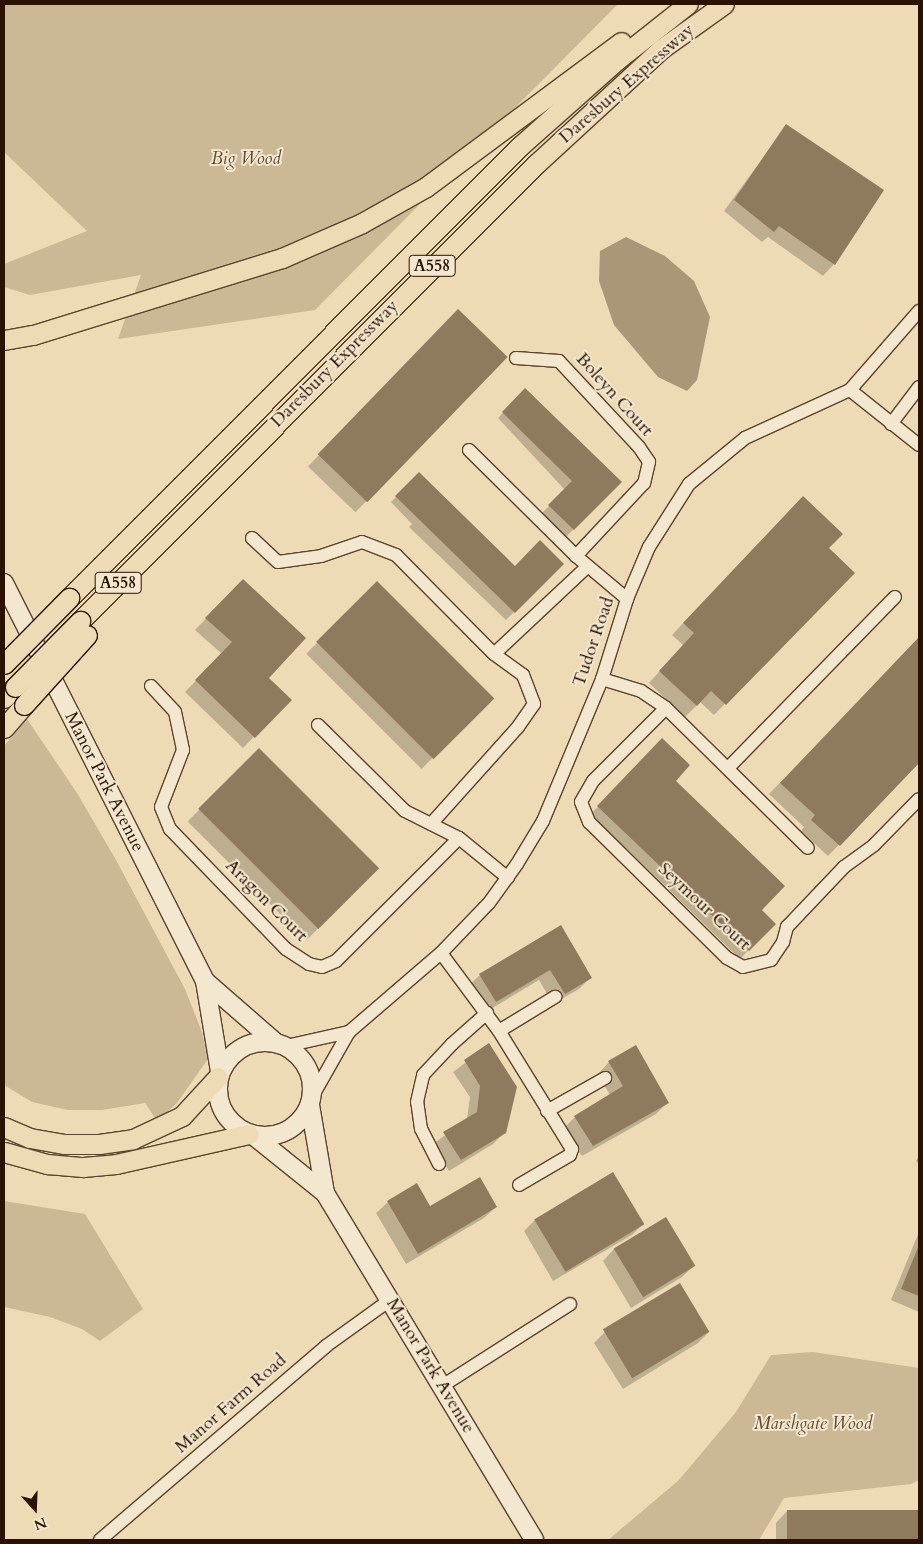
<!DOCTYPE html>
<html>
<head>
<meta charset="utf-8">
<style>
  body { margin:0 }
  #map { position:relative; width:923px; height:1544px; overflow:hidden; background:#eedab5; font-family:Cardo,serif }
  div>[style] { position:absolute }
  .green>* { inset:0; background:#cdb896 }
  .water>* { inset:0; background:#ab9677 }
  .shadow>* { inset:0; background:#0003; transform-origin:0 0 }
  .building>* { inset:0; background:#907a5e; transform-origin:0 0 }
  .roads { filter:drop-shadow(1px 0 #5b432d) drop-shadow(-1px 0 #5b432d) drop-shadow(0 1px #5b432d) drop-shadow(0 -1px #5b432d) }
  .street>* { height:12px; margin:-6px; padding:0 6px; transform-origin:6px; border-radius:6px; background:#f4e7cf }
  .secondary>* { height:18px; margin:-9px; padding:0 9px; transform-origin:9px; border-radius:9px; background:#f4e7cf }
  .secondary>.ring { margin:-9px; padding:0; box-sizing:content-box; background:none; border:18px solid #f4e7cf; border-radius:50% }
  .primary>* { height:19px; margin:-9.5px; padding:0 9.5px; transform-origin:9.5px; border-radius:9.5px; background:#eedab5 }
  .bridges { filter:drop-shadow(1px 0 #2a1100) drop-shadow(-1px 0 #2a1100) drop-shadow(0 1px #2a1100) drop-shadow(0 -1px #2a1100) }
  .primary-bridge>* { height:19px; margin:-9.5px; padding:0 9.5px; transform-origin:9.5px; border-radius:9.5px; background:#eedab5 }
  span { translate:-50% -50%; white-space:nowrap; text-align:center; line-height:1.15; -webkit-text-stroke:4px #f4e7cf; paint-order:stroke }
  .shield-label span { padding:1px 4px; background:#f4e7cf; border:1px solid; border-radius:4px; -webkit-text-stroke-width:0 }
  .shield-label { font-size:16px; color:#2a1100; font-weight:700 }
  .street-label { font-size:18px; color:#2a1100 }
  .park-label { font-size:18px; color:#634b34; font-style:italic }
  .frame { position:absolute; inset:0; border:5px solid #2a1100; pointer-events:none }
  .north { position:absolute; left:10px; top:1484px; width:50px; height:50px; -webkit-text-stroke:4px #f4e7cf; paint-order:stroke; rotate:160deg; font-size:14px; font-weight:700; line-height:20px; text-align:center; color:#2a1100 }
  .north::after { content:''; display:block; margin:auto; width:18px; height:22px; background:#2a1100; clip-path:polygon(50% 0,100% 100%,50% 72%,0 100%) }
</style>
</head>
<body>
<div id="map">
  <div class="green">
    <div style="clip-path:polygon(4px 4px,618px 4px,315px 310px,118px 339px,141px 275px,30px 295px,4px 287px,4px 264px,87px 231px,4px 152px)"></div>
    <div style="clip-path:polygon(27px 719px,77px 793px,116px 860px,185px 989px,202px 1032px,208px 1059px,177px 1103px,157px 1121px,145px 1103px,102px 1110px,68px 1110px,32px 1102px,4px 1085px,4px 746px)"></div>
    <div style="clip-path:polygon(4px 1201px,85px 1214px,143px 1309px,100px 1341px,82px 1329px,50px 1317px,4px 1307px)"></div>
    <div style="clip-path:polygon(813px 1352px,919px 1368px,919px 1480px,911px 1484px,784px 1498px,759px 1540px,608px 1540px,679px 1480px,736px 1412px,771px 1355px)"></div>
  </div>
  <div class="water">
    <div style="clip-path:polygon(626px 237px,665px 256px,694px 281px,710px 317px,697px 380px,687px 391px,658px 377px,614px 325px,599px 281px,600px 251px)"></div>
  </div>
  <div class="shadow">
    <div style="clip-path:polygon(786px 126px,883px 191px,834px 264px,823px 276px,768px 237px,762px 242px,724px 211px)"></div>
    <div style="left:458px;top:311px;width:66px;height:216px;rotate:44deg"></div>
    <div style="clip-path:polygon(525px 389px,620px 482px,565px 538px,541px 514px,565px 490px,498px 418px)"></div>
    <div style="clip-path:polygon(419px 474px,515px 568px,562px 564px,506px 620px,409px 527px,412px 524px,391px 502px)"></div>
    <div style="clip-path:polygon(756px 546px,827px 548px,758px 670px,714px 715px,700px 702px,685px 717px,649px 683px,683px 645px,672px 635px)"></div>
    <div style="left:377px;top:583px;width:163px;height:100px;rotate:45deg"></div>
    <div style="clip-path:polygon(232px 592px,267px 678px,290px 700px,243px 748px,185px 692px,222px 654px,195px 630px)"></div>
    <div style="clip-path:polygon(919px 639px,919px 763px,828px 856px,801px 831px,804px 827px,769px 794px)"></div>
    <div style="clip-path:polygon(662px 740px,674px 781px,760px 910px,774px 924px,740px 959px,627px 849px,624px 852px,587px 818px)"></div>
    <div style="left:259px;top:750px;width:168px;height:101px;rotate:45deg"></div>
    <div style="clip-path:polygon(561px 927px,590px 978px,579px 989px,553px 1004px,539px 980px,484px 1013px,468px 986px,480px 975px)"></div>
    <div style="clip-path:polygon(489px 1045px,505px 1132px,493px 1144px,449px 1171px,433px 1144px,467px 1119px,470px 1097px,453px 1072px)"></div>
    <div style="clip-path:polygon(636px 1047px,667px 1103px,656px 1114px,582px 1156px,563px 1129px,575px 1117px,610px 1095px,598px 1074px,609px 1062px)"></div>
    <div style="clip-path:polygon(919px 1156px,919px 1164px,916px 1161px)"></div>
    <div style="clip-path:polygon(388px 1202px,430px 1208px,496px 1207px,484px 1218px,406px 1264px,376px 1213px)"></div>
    <div style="clip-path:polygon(535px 1220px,643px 1224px,632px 1235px,553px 1281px,524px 1231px)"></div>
    <div style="clip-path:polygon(919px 1232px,919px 1312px,891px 1300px)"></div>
    <div style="clip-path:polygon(614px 1249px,694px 1266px,682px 1277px,631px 1308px,603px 1261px)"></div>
    <div style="clip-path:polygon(605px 1332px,709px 1332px,698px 1343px,623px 1389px,594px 1343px)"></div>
    <div style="clip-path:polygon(787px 1511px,919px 1512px,919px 1540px,776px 1540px,776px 1523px)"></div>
  </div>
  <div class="building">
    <div style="clip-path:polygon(786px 124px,884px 190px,835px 265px,779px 226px,774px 232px,734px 200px)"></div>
    <div style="left:458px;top:309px;width:69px;height:202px;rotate:44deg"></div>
    <div style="clip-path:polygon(525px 388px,622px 482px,574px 530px,548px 505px,572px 481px,502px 412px)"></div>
    <div style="clip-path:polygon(419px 472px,515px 566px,540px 540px,564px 564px,515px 613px,395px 496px)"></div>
    <div style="clip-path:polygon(803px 496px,843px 534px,829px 548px,855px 573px,726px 705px,711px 691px,697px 706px,659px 671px,694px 633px,683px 623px)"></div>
    <div style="clip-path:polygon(243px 579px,306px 638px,269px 678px,292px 700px,255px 738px,195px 680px,232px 642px,205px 618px)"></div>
    <div style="left:377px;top:581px;width:166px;height:86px;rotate:45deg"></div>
    <div style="clip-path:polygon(919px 637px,919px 763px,840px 846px,811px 820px,815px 815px,780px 783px)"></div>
    <div style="clip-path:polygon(662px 738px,690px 765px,676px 781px,785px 886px,762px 910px,776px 924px,749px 951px,597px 806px)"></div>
    <div style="left:259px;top:748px;width:170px;height:86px;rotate:45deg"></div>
    <div style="clip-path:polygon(561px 925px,592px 978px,565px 994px,550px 970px,496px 1002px,479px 974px)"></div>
    <div style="clip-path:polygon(489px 1043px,517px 1087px,506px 1133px,461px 1160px,443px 1132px,477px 1112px,480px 1086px,464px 1060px)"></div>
    <div style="clip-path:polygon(636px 1045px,669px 1103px,593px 1146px,574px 1116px,623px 1086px,608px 1061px)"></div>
    <div style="left:613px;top:1172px;width:61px;height:92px;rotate:59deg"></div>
    <div style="clip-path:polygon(480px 1177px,497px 1207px,418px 1254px,387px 1201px,417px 1183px,430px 1206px)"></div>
    <div style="left:666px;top:1217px;width:57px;height:61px;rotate:59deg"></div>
    <div style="clip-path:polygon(919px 1245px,919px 1296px,901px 1289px)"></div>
    <div style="left:680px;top:1283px;width:57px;height:90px;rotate:59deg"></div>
    <div style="left:787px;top:1510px;width:132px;height:30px"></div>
  </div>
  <div class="roads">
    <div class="street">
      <div style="left:516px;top:358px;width:43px;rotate:4deg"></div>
      <div style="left:559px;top:361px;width:117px;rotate:47.1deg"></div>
      <div style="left:639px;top:447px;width:18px;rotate:56deg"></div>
      <div style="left:649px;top:462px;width:22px;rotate:103deg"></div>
      <div style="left:644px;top:483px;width:100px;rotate:133deg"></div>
      <div style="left:850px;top:390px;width:88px;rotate:38.6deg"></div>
      <div style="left:891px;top:424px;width:46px;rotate:-52.9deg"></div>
      <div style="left:469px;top:450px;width:151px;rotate:44.7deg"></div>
      <div style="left:576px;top:556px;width:67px;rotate:40.1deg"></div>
      <div style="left:252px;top:538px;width:35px;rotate:43deg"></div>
      <div style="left:278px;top:562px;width:43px;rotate:-7.9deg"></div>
      <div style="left:321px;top:556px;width:43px;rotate:-18.9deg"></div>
      <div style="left:362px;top:542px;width:36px;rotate:21deg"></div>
      <div style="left:396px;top:555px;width:139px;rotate:45.3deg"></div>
      <div style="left:494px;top:654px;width:36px;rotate:36deg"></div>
      <div style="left:523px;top:675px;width:31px;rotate:69deg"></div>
      <div style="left:534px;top:704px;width:28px;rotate:125deg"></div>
      <div style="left:518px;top:727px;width:130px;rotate:131.9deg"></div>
      <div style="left:494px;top:654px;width:127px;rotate:-43.1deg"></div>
      <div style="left:602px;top:679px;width:41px;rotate:17.1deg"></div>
      <div style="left:641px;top:691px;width:30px;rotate:34deg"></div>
      <div style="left:666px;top:708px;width:199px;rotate:44.6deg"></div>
      <div style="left:151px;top:686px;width:35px;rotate:47deg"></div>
      <div style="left:175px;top:712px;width:39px;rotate:78deg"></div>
      <div style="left:183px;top:750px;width:61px;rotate:111.1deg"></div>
      <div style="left:161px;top:807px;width:24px;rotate:68deg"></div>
      <div style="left:170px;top:829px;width:167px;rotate:46deg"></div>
      <div style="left:286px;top:949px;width:27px;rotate:33deg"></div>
      <div style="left:309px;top:964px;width:13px;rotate:13deg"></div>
      <div style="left:322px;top:967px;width:15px;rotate:-23deg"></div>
      <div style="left:336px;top:961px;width:174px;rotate:-45deg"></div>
      <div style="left:666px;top:708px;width:103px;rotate:135deg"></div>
      <div style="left:593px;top:781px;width:24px;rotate:120deg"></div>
      <div style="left:581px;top:802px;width:22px;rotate:68deg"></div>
      <div style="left:589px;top:822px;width:194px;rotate:44.6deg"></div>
      <div style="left:727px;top:958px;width:18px;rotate:29deg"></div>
      <div style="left:743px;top:967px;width:29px;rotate:-14deg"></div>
      <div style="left:771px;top:960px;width:22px;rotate:-56deg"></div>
      <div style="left:783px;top:942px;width:16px;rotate:-75deg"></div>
      <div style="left:787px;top:927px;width:83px;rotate:-46.5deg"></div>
      <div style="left:844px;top:867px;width:37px;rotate:-36deg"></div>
      <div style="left:874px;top:845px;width:64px;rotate:-45.6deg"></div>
      <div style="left:318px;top:725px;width:122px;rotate:44.7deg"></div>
      <div style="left:405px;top:811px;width:60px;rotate:26.6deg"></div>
      <div style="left:459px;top:838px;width:63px;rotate:39.2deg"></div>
      <div style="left:728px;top:768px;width:239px;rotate:-45.7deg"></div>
      <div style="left:441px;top:953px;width:97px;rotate:53.4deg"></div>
      <div style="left:499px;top:1031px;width:139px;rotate:58.3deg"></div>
      <div style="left:572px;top:1149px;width:6px;rotate:108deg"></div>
      <div style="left:570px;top:1155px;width:59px;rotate:149.5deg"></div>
      <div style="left:499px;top:1031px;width:66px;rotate:-31.3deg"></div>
      <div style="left:286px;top:1046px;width:65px;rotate:-12.5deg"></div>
      <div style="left:312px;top:1097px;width:75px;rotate:-60.4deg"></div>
      <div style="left:349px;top:1032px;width:121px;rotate:-40.7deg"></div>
      <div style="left:441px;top:953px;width:69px;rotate:-46.2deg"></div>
      <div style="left:489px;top:903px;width:48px;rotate:-54.3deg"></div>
      <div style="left:517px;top:864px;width:50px;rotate:-58.8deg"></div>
      <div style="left:543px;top:821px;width:154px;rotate:-67.4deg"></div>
      <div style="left:602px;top:679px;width:84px;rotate:-72.6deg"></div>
      <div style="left:627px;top:599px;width:56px;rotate:-67.1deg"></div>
      <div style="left:649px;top:547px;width:75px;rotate:-57.6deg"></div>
      <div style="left:689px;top:484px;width:72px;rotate:-39.4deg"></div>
      <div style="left:745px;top:438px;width:115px;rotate:-24.6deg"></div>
      <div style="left:850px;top:390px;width:105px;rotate:-48.9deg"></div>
      <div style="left:547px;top:1111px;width:67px;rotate:-29.6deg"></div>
      <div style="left:439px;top:1164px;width:39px;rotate:-117deg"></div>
      <div style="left:421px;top:1129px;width:27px;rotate:-98deg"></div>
      <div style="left:417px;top:1102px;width:28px;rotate:-77deg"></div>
      <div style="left:423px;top:1075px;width:42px;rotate:-46.9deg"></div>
      <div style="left:452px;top:1044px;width:47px;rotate:-41.5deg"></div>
      <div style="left:442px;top:1386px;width:152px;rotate:-32.6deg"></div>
      <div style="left:100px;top:1540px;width:298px;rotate:-40.6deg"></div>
      <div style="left:326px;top:1346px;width:79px;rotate:-35.7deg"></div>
    </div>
    <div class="secondary">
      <div style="left:4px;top:583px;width:446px;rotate:63.2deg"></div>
      <div style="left:205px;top:981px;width:92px;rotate:80.6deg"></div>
      <div style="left:205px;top:981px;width:94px;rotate:41.1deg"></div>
      <div class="ring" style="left:218px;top:1042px;width:76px;height:76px"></div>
      <div style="left:310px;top:1105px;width:89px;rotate:80.3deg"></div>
      <div style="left:254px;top:1136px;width:91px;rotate:38.8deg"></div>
      <div style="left:325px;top:1193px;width:405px;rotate:58.9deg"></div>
    </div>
    <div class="primary">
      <div style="left:4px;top:340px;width:29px;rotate:-10deg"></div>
      <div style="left:33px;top:335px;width:261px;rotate:-17.2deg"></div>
      <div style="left:282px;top:258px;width:87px;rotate:-23.6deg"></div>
      <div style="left:362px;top:223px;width:73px;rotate:-29.4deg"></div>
      <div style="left:426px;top:187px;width:243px;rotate:-36.6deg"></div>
      <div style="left:69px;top:598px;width:639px;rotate:-45.06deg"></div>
      <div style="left:520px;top:146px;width:130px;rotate:-41.6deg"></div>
      <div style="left:617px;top:60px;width:90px;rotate:-38.3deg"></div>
      <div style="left:80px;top:621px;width:646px;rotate:-45.06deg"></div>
      <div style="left:536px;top:164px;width:170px;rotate:-42.6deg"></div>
      <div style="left:661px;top:49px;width:77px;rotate:-35.5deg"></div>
      <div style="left:4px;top:698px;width:16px;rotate:-45deg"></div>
      <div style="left:4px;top:728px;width:30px;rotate:-49deg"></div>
      <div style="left:4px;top:1127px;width:28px;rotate:23deg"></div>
      <div style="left:30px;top:1138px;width:35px;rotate:10deg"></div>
      <div style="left:64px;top:1144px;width:35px"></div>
      <div style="left:99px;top:1144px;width:34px;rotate:-8deg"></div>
      <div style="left:133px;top:1139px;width:54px;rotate:-25.1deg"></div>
      <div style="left:182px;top:1116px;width:53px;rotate:-47.3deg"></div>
      <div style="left:4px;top:1152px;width:45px;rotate:15.6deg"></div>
      <div style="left:47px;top:1164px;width:36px;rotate:5deg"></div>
      <div style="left:83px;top:1167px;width:33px;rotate:-5deg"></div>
      <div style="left:116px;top:1164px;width:136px;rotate:-12.7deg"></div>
    </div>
  </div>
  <div class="bridges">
    <div class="primary-bridge">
      <div style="left:4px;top:664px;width:93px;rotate:-45.4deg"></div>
      <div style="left:15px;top:687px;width:93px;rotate:-45.4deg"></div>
      <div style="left:24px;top:705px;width:94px;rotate:-48deg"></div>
    </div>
  </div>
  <div class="shield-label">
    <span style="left:432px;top:266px">A558</span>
    <span style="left:118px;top:583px">A558</span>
  </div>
  <div class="street-label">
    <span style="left:627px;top:84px;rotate:-41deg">Daresbury Expressway</span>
    <span style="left:335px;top:364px;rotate:-45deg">Daresbury Expressway</span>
    <span style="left:614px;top:395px;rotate:48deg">Boleyn Court</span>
    <span style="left:594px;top:642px;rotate:-71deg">Tudor Road</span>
    <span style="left:104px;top:782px;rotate:63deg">Manor Park Avenue</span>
    <span style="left:266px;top:901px;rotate:45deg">Aragon Court</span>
    <span style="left:704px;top:907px;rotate:43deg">Seymour Court</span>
    <span style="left:430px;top:1366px;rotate:59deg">Manor Park Avenue</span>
    <span style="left:231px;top:1404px;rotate:-41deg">Manor Farm Road</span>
  </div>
  <div class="park-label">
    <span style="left:246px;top:159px">Big Wood</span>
    <span style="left:813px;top:1424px">Marshgate Wood</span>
  </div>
  <div class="frame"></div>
  <div class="north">N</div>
</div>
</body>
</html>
